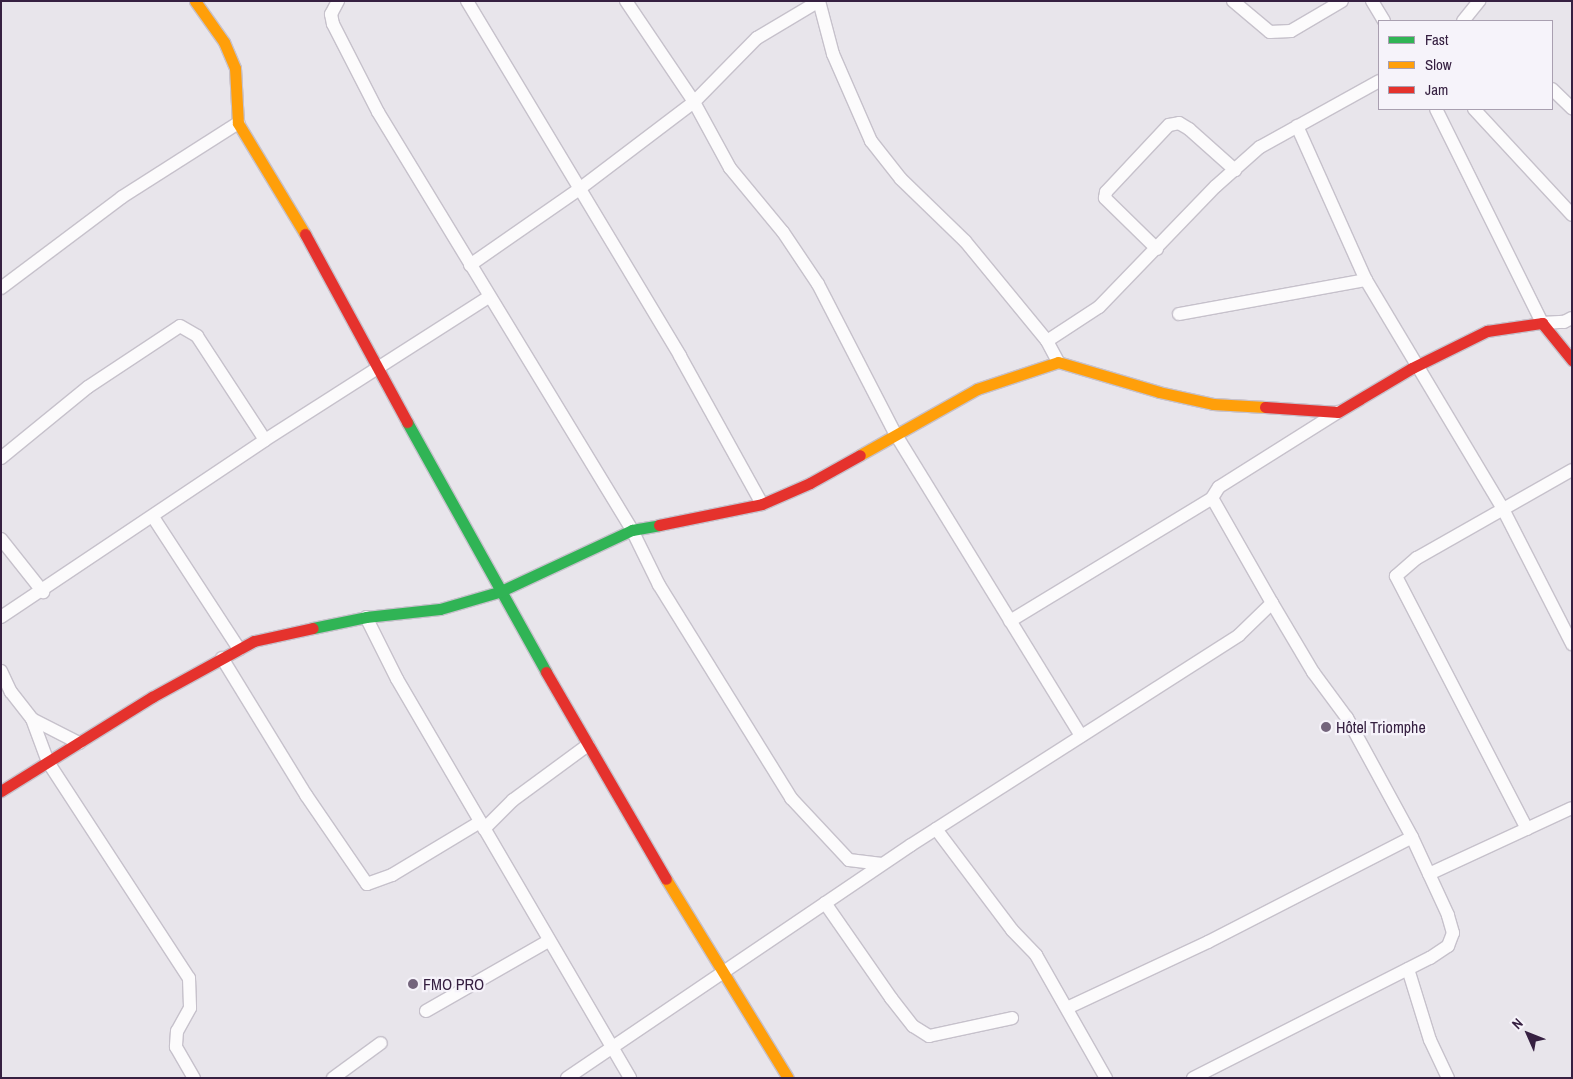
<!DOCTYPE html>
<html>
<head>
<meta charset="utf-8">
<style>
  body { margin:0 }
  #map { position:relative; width:1573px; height:1079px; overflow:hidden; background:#e8e5eb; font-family:"Archivo Narrow",sans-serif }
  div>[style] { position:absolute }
  .roads { filter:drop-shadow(1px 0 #c6c1cb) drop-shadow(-1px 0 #c6c1cb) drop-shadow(0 1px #c6c1cb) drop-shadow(0 -1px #c6c1cb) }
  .street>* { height:12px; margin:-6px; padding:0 6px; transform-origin:6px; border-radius:6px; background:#fcfbfc }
  .fast>* { height:11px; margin:-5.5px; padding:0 5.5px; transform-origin:5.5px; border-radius:5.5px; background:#30b455 }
  .slow>* { height:11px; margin:-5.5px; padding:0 5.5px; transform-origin:5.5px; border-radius:5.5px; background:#ff9f0a }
  .jam>* { height:11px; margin:-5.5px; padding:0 5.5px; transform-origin:5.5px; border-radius:5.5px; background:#e5322d }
  .dots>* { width:14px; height:14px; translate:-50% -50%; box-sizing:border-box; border:2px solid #f6f3fa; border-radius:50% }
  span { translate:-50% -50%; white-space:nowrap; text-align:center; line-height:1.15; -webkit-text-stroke:4.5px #f6f3fa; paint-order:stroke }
  .poi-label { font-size:16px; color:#362041 }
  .left { translate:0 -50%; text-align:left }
  .frame { position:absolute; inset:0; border:2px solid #362041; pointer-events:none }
  .legend { position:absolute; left:1378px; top:20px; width:175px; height:90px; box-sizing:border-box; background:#f6f3fa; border:1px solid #a99fb0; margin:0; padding:6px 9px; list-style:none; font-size:15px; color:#362041 }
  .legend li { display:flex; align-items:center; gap:10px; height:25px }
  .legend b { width:25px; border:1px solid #a99fb0 }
  .north { position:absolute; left:1503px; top:1009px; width:50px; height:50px; -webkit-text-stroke:4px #f6f3fa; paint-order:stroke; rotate:314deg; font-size:14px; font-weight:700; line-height:20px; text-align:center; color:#362041 }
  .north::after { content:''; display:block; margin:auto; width:18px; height:22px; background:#362041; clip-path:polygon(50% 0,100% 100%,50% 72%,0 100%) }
</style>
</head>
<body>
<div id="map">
  <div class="roads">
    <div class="street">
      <div style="left:338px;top:1px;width:15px;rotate:118deg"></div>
      <div style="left:331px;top:14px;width:10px;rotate:79deg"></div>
      <div style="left:333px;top:24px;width:99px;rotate:62.9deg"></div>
      <div style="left:378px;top:112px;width:489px;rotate:58.7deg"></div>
      <div style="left:632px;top:530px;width:61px;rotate:63.9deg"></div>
      <div style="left:659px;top:585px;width:251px;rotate:58.2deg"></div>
      <div style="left:791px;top:798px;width:85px;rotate:46.9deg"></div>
      <div style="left:849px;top:860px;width:33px;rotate:7deg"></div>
      <div style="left:467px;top:1px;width:414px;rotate:59deg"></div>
      <div style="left:680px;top:356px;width:169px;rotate:61deg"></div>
      <div style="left:626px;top:1px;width:122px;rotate:56deg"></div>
      <div style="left:694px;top:102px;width:75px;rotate:61.4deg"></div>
      <div style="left:730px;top:168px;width:83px;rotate:50.4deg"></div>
      <div style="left:783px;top:232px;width:63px;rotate:56.1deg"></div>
      <div style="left:818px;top:284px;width:170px;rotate:62.7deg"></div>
      <div style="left:896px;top:435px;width:353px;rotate:58.4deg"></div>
      <div style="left:819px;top:1px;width:55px;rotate:75.2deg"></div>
      <div style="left:833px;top:54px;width:95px;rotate:66.4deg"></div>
      <div style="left:871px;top:141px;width:48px;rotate:51.7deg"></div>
      <div style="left:901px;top:179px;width:89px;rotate:44.1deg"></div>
      <div style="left:965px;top:241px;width:129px;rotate:50.6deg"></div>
      <div style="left:1047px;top:341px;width:24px;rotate:62deg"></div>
      <div style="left:1233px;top:1px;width:48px;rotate:40deg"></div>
      <div style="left:1270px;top:32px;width:21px;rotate:-3deg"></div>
      <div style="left:1291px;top:31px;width:59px;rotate:-30.5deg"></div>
      <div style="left:1372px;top:1px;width:23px;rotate:59deg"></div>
      <div style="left:1463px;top:21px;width:26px;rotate:-51deg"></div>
      <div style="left:1552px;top:89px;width:28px;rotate:44deg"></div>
      <div style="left:1436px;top:109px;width:239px;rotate:63.6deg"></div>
      <div style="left:1542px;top:323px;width:22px;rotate:-3deg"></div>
      <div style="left:1564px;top:322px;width:9px;rotate:-27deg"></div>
      <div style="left:1474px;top:109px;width:144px;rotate:47.2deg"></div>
      <div style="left:1297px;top:126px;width:169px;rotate:65.9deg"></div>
      <div style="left:1366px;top:280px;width:267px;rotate:59.1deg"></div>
      <div style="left:1503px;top:509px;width:152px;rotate:62.9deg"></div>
      <div style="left:1157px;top:249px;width:73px;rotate:-135.6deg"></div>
      <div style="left:1105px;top:198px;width:6px;rotate:-81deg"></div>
      <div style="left:1106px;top:192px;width:92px;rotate:-46.8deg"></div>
      <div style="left:1169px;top:125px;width:10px;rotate:-11deg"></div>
      <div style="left:1179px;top:123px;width:12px;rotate:31deg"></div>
      <div style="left:1189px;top:129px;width:62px;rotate:41.7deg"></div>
      <div style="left:470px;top:265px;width:131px;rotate:-34.8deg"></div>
      <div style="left:578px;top:190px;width:146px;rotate:-37.2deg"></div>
      <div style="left:694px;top:102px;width:90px;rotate:-45.5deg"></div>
      <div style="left:757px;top:38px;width:72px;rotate:-30.8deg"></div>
      <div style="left:1px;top:288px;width:151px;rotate:-36.9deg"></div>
      <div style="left:122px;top:197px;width:138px;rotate:-32.5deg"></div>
      <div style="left:1179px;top:314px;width:190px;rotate:-10.3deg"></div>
      <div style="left:1047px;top:341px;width:62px;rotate:-33.2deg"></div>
      <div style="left:1099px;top:307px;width:168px;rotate:-46deg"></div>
      <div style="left:1216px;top:186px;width:59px;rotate:-41.6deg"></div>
      <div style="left:1260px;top:147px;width:136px;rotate:-29deg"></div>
      <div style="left:1px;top:458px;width:112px;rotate:-39.2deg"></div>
      <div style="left:88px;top:387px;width:110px;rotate:-33.5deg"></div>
      <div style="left:180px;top:326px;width:20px;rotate:30deg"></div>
      <div style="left:197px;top:336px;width:124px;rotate:56.8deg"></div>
      <div style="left:153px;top:517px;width:158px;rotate:56.9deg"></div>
      <div style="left:1px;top:539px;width:68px;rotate:51.6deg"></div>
      <div style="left:1px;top:617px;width:318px;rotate:-33.8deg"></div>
      <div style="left:265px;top:440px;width:266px;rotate:-32.6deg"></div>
      <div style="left:366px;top:617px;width:69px;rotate:63.4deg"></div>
      <div style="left:397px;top:679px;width:462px;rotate:59.7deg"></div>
      <div style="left:1010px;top:621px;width:237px;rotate:-31.3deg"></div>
      <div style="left:222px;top:658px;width:161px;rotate:58.5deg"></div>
      <div style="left:306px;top:795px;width:108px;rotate:55.6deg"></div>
      <div style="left:367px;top:884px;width:27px;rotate:-20deg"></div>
      <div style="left:392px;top:875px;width:103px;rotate:-31.1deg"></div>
      <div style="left:1px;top:671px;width:23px;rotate:65deg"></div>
      <div style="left:11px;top:692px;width:34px;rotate:52deg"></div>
      <div style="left:32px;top:719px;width:46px;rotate:69.6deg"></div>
      <div style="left:48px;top:762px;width:258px;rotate:56.9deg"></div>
      <div style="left:189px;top:978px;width:30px;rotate:88deg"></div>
      <div style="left:190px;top:1008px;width:26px;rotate:119deg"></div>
      <div style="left:177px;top:1031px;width:16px;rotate:94deg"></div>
      <div style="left:176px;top:1047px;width:36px;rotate:60deg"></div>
      <div style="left:32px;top:719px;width:53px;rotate:27.1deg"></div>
      <div style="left:484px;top:829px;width:41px;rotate:-45deg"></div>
      <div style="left:513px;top:800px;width:93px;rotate:-36.3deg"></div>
      <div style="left:936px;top:829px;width:126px;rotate:53deg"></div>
      <div style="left:1012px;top:930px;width:35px;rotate:46deg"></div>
      <div style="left:1036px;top:955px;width:142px;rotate:60.4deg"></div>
      <div style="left:1527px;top:829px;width:285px;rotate:-117.4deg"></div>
      <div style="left:1396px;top:576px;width:28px;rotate:-41deg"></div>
      <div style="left:1417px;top:558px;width:178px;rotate:-29.6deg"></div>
      <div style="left:1429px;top:874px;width:157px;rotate:-24.8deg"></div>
      <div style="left:825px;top:903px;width:116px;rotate:55.2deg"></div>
      <div style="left:891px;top:998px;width:36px;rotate:52deg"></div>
      <div style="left:913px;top:1026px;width:19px;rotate:32deg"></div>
      <div style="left:929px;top:1036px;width:85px;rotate:-12.2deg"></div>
      <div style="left:1408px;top:969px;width:74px;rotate:72.8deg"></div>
      <div style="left:1430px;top:1040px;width:42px;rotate:64.7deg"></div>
      <div style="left:1067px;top:1008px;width:156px;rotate:-25.1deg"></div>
      <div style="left:1208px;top:942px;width:229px;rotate:-27.2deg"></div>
      <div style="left:426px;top:1011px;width:141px;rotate:-29.8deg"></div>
      <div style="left:333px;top:1078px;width:59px;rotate:-36.1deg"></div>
      <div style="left:567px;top:1078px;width:415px;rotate:-34.1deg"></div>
      <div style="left:911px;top:845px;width:389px;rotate:-32.6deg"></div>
      <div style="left:1239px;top:635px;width:46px;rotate:-44.1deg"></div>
      <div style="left:1272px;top:603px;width:121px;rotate:-119.7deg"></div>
      <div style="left:1212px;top:498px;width:13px;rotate:-58deg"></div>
      <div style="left:1219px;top:487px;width:141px;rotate:-32.2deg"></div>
      <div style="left:1193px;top:1078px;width:266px;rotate:-26.9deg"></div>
      <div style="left:1430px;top:958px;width:22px;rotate:-34deg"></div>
      <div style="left:1448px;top:946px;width:14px;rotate:-69deg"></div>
      <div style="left:1453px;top:933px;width:19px;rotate:-106deg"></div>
      <div style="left:1448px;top:915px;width:86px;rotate:-114.8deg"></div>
      <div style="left:1412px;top:837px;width:136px;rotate:-118.6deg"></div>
      <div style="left:1347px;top:718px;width:57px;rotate:-126.5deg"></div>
      <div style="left:1313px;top:672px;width:80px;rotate:-120.7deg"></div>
    </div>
    <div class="fast">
      <div style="left:407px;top:422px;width:286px;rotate:60.9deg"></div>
      <div style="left:313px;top:628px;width:54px;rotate:-11.7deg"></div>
      <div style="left:366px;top:617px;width:74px;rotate:-6.2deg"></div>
      <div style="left:440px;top:609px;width:61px;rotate:-16.1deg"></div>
      <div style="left:499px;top:592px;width:147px;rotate:-25deg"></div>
      <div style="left:632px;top:530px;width:27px;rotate:-10deg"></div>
    </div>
    <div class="slow">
      <div style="left:195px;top:1px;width:50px;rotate:54.7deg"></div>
      <div style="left:224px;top:42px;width:28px;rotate:67deg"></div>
      <div style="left:235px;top:68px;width:55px;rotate:86.9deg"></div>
      <div style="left:238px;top:123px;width:130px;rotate:58.9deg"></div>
      <div style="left:860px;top:455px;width:134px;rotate:-29.4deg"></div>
      <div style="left:977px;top:389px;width:85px;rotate:-18.4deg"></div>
      <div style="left:1058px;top:362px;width:105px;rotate:16.5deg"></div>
      <div style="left:1159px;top:392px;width:55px;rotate:12.5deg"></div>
      <div style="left:1213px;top:404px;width:52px;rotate:3.3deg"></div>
      <div style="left:666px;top:879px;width:233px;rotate:58.5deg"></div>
    </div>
    <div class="jam">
      <div style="left:305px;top:234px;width:214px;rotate:61.5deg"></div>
      <div style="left:1265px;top:407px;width:73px;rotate:3.9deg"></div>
      <div style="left:1338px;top:412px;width:86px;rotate:-30.7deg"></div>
      <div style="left:1412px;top:368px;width:84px;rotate:-26.3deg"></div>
      <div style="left:1487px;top:331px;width:56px;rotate:-8.3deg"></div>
      <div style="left:1542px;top:323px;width:48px;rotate:51deg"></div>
      <div style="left:659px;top:525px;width:105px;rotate:-11.5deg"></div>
      <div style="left:762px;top:504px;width:52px;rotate:-23.6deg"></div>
      <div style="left:810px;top:483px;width:57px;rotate:-29.2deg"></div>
      <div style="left:546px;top:672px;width:239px;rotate:59.9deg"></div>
      <div style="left:1px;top:791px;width:178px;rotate:-31.9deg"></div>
      <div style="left:152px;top:697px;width:116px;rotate:-28.8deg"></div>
      <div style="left:254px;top:641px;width:60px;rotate:-12.4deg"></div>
    </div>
  </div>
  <div class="dots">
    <div style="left:1326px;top:727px;background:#74657c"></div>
    <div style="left:413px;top:984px;background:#74657c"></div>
  </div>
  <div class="poi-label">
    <span class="left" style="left:1336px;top:727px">Hôtel Triomphe</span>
    <span class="left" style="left:423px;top:984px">FMO PRO</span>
  </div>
  <div class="frame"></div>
  <ul class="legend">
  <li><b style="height:6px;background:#30b455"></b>Fast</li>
  <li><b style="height:6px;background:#ff9f0a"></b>Slow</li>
  <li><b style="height:6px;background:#e5322d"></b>Jam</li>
  </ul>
  <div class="north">N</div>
</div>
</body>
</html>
